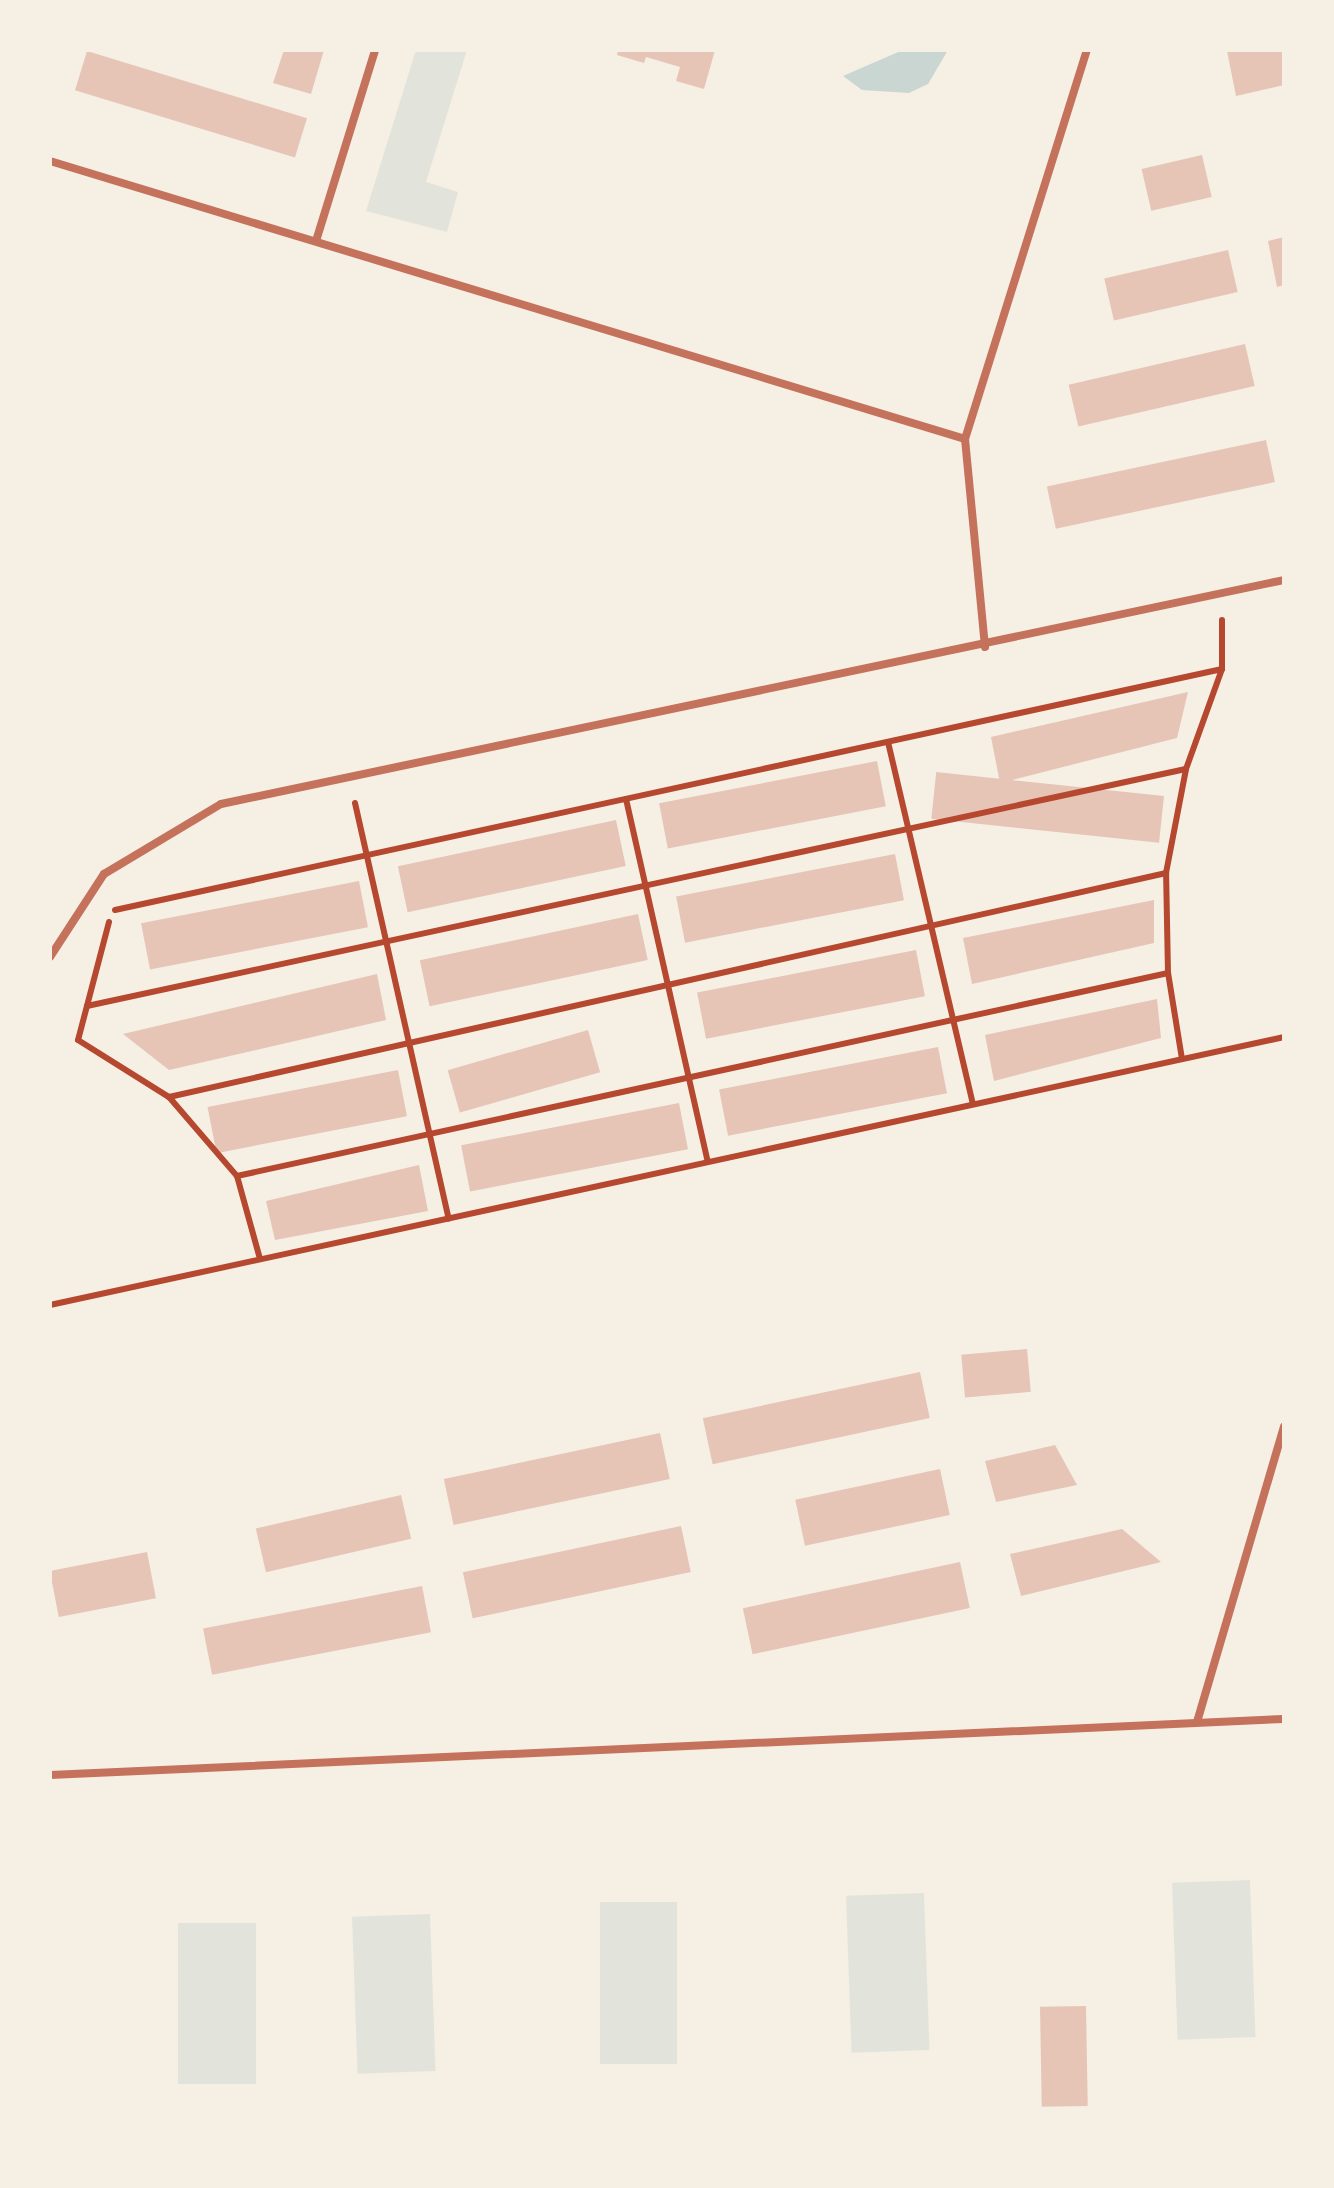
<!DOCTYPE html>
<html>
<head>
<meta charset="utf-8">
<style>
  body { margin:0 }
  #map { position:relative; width:1334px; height:2188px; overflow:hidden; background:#f6efe4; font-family:"PT Serif",serif }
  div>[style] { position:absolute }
  .green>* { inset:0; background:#e2e4dc; transform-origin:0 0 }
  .water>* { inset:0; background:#c9d6d2 }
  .building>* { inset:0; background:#e6c5b7; transform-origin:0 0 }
  .path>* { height:6px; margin:-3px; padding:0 3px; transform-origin:3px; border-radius:3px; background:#b5482f }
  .service>* { height:8px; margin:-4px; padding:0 4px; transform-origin:4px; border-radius:4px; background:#c5725c }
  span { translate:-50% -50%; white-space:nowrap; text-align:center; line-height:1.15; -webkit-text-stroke:9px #f6efe4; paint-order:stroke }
  .frame { position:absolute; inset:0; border:52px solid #f6efe4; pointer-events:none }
</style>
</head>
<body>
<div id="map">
  <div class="green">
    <div style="clip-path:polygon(416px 50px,467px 50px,426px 182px,458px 192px,447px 232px,366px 211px)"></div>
    <div style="left:1250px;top:1880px;width:157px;height:78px;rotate:88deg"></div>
    <div style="left:924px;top:1893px;width:157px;height:78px;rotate:88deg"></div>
    <div style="left:600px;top:1902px;width:77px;height:162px"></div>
    <div style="left:430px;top:1914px;width:157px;height:78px;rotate:88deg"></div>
    <div style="left:178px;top:1923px;width:78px;height:161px"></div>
  </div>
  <div class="water">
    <div style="clip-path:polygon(903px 50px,948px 50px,928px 84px,909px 93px,862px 90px,843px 76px)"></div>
  </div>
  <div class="building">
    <div style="clip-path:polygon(284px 50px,324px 50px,311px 94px,273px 83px)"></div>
    <div style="clip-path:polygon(618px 50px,715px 50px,704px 89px,676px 81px,680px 67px,646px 57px,644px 63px,617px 55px)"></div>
    <div style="clip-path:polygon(1284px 50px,1284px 85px,1236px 96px,1227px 51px)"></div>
    <div style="left:87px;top:51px;width:230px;height:41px;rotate:17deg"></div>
    <div style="left:1202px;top:155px;width:43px;height:62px;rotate:77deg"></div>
    <div style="clip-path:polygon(1284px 237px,1284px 285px,1277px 287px,1268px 241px)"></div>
    <div style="left:1228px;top:250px;width:43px;height:127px;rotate:77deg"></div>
    <div style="left:1245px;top:344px;width:43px;height:181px;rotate:77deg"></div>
    <div style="left:1266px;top:440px;width:43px;height:224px;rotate:78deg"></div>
    <div style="clip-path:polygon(1188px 692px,1177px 738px,1000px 783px,991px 737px)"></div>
    <div style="left:877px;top:761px;width:46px;height:222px;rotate:79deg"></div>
    <div style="left:1164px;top:796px;width:47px;height:229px;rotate:96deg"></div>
    <div style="left:616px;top:820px;width:47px;height:223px;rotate:78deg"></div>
    <div style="left:895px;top:854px;width:47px;height:223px;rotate:79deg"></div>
    <div style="left:359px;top:881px;width:47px;height:222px;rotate:79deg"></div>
    <div style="clip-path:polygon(1154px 900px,1154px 943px,972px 984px,963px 938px)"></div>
    <div style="left:638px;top:914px;width:47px;height:223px;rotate:78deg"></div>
    <div style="left:916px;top:950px;width:47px;height:223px;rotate:79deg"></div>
    <div style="clip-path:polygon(377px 974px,386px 1020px,169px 1070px,123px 1034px)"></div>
    <div style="clip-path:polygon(1157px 999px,1161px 1038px,994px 1081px,985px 1035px)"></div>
    <div style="left:588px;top:1030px;width:44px;height:146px;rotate:74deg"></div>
    <div style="left:938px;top:1047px;width:47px;height:223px;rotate:79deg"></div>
    <div style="left:398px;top:1070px;width:47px;height:194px;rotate:79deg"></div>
    <div style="left:679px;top:1103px;width:47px;height:222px;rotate:79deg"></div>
    <div style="clip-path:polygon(419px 1165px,428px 1211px,275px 1240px,266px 1201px)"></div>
    <div style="left:1027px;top:1349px;width:43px;height:66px;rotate:85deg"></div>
    <div style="left:920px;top:1372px;width:47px;height:222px;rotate:78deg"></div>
    <div style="left:660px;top:1433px;width:47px;height:221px;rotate:78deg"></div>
    <div style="clip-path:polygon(1055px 1445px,1077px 1485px,996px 1502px,985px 1461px)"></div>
    <div style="left:940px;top:1469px;width:47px;height:148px;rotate:78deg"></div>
    <div style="left:401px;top:1495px;width:45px;height:149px;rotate:77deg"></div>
    <div style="left:681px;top:1526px;width:47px;height:223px;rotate:78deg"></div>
    <div style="clip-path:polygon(1122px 1529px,1161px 1562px,1021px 1596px,1010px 1554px)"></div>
    <div style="left:147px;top:1552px;width:47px;height:99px;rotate:79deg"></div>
    <div style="left:960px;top:1562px;width:47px;height:222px;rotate:78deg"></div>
    <div style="left:422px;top:1586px;width:47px;height:223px;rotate:79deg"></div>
    <div style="left:1086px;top:2006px;width:100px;height:46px;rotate:89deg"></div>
  </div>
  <div class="path">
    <div style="left:888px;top:742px;width:372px;rotate:76.8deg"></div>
    <div style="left:626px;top:799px;width:372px;rotate:77.3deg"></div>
    <div style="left:355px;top:803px;width:426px;rotate:77.3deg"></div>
    <div style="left:115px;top:910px;width:1133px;rotate:-12.28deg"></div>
    <div style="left:109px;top:922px;width:122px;rotate:104.7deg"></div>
    <div style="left:78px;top:1040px;width:107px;rotate:32.1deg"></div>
    <div style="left:169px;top:1097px;width:104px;rotate:49.3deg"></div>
    <div style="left:237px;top:1176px;width:86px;rotate:74.5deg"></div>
    <div style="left:87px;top:1006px;width:1124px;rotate:-12.17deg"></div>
    <div style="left:1182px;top:1059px;width:87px;rotate:-99.2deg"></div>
    <div style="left:1168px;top:973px;width:100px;rotate:-91.1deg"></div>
    <div style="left:1166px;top:873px;width:106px;rotate:-79.1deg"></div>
    <div style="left:1186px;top:769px;width:106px;rotate:-70.2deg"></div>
    <div style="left:1222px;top:669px;width:49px;rotate:-90deg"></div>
    <div style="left:169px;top:1097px;width:1022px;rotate:-12.66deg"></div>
    <div style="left:237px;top:1176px;width:953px;rotate:-12.3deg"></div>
    <div style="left:50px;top:1305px;width:1263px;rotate:-12.25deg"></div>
  </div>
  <div class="service">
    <div style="left:50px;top:161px;width:956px;rotate:16.9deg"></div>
    <div style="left:965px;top:439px;width:209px;rotate:84.5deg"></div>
    <div style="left:316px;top:241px;width:200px;rotate:-72.8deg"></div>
    <div style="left:965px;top:439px;width:408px;rotate:-72.6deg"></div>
    <div style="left:50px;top:957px;width:99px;rotate:-57deg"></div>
    <div style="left:104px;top:874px;width:136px;rotate:-30.9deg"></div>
    <div style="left:221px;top:804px;width:1086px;rotate:-11.9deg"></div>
    <div style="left:1197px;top:1722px;width:308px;rotate:-73.6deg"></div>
    <div style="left:50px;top:1775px;width:1235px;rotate:-2.6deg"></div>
  </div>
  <div class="frame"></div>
</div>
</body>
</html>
